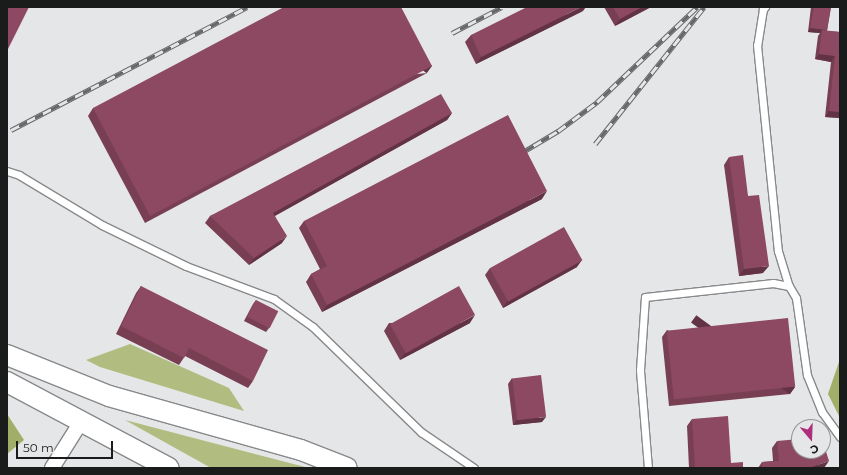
<!DOCTYPE html>
<html>
<head>
<meta charset="utf-8">
<style>
  body { margin:0 }
  #map { position:relative; width:847px; height:475px; overflow:hidden; background:#e5e6e8; font-family:Montserrat,sans-serif }
  div>[style] { position:absolute }
  .green>* { inset:0; background:#b1bd80 }
  .forest>* { inset:0; background:#a0ae68 }
  .roads { filter:drop-shadow(1px 0 #88898b) drop-shadow(-1px 0 #88898b) drop-shadow(0 1px #88898b) drop-shadow(0 -1px #88898b) }
  .lane>* { height:7px; margin:-3.5px; padding:0 3.5px; transform-origin:3.5px; border-radius:3.5px; background:#fff }
  .street>* { height:14px; margin:-7px; padding:0 7px; transform-origin:7px; border-radius:7px; background:#fff }
  .secondary>* { height:20px; margin:-10px; padding:0 10px; transform-origin:10px; border-radius:10px; background:#fff }
  .rail>* { height:4.5px; margin-top:-2.25px; transform-origin:0; background:repeating-linear-gradient(90deg,#e5e6e8 0 9px,#666768 0 18px); box-sizing:border-box; border-block:1px solid #666768 }
  .wall>* { inset:0; background:#783f53 }
  .shaded-wall>* { inset:0; background:#623344; transform-origin:0 0 }
  .building>* { inset:0; background:#8c4961; transform-origin:0 0 }
  span { translate:-50% -50%; white-space:nowrap; text-align:center; line-height:1.15; -webkit-text-stroke:4px #e5e6e8; paint-order:stroke }
  .frame { position:absolute; inset:0; border:8px solid #1a1b1b; pointer-events:none }
  .north { position:absolute; left:791px; top:419px; width:40px; height:40px; box-sizing:border-box; background:#e5e6e8; border:1px solid #949596; border-radius:50%; rotate:161deg; font-size:11px; font-weight:700; line-height:16px; text-align:center; color:#1a1b1b }
  .north::after { content:''; display:block; margin:auto; width:14px; height:18px; background:#ae2e7c; clip-path:polygon(50% 0,100% 100%,50% 72%,0 100%) }
  .scale { position:absolute; left:16px; top:441px; width:97px; height:18px; box-sizing:border-box; border:2px solid #1a1b1b; border-top:0; padding-left:5px; font-size:12px; line-height:14px; white-space:nowrap; color:#1a1b1b; -webkit-text-stroke:3px #e5e6e8; paint-order:stroke }
</style>
</head>
<body>
<div id="map">
  <div class="green">
    <div style="clip-path:polygon(130px 344px,229px 388px,244px 411px,100px 367px,86px 360px)"></div>
    <div style="clip-path:polygon(125px 420px,309px 468px,211px 468px)"></div>
  </div>
  <div class="forest">
    <div style="clip-path:polygon(840px 359px,840px 418px,828px 394px)"></div>
    <div style="clip-path:polygon(7px 414px,24px 440px,7px 454px)"></div>
  </div>
  <div class="roads">
    <div class="lane">
      <div style="left:765px;top:7px;width:3px;rotate:135deg"></div>
      <div style="left:763px;top:9px;width:36px;rotate:99deg"></div>
      <div style="left:757px;top:45px;width:207px;rotate:84.2deg"></div>
      <div style="left:778px;top:251px;width:37px;rotate:73deg"></div>
      <div style="left:7px;top:171px;width:13px;rotate:18deg"></div>
      <div style="left:19px;top:175px;width:97px;rotate:31.1deg"></div>
      <div style="left:102px;top:225px;width:93px;rotate:26deg"></div>
      <div style="left:186px;top:266px;width:94px;rotate:20.6deg"></div>
      <div style="left:274px;top:299px;width:48px;rotate:35.7deg"></div>
      <div style="left:313px;top:327px;width:151px;rotate:44.2deg"></div>
      <div style="left:421px;top:432px;width:64px;rotate:34.2deg"></div>
      <div style="left:648px;top:468px;width:98px;rotate:-94.7deg"></div>
      <div style="left:640px;top:370px;width:73px;rotate:-86.1deg"></div>
      <div style="left:645px;top:297px;width:129px;rotate:-6.2deg"></div>
      <div style="left:773px;top:283px;width:16px;rotate:11deg"></div>
      <div style="left:789px;top:286px;width:14px;rotate:60deg"></div>
      <div style="left:796px;top:298px;width:78px;rotate:81.9deg"></div>
      <div style="left:807px;top:375px;width:40px;rotate:68deg"></div>
      <div style="left:822px;top:412px;width:31px;rotate:54deg"></div>
    </div>
    <div class="street">
      <div style="left:52px;top:468px;width:54px;rotate:-57.8deg"></div>
    </div>
    <div class="secondary">
      <div style="left:7px;top:355px;width:110px;rotate:21.9deg"></div>
      <div style="left:109px;top:396px;width:199px;rotate:15.7deg"></div>
      <div style="left:301px;top:450px;width:49px;rotate:21.4deg"></div>
      <div style="left:7px;top:382px;width:183px;rotate:28deg"></div>
    </div>
  </div>
  <div class="rail">
    <div style="left:452px;top:33px;width:56px;rotate:-27.5deg"></div>
    <div style="left:11px;top:130px;width:266px;rotate:-27.5deg"></div>
    <div style="left:595px;top:144px;width:175px;rotate:-51.5deg"></div>
    <div style="left:518px;top:155px;width:47px;rotate:-31deg"></div>
    <div style="left:558px;top:131px;width:49px;rotate:-36.6deg"></div>
    <div style="left:597px;top:102px;width:138px;rotate:-43.5deg"></div>
  </div>
  <div class="wall">
    <div style="clip-path:polygon(604px 7px,651px 7px,615px 26px)"></div>
    <div style="clip-path:polygon(811px 7px,831px 7px,827px 31px,840px 32px,840px 118px,825px 117px,831px 62px,815px 59px,818px 36px,820px 33px,808px 32px)"></div>
    <div style="clip-path:polygon(583px 11px,476px 64px,465px 42px,471px 35px)"></div>
    <div style="clip-path:polygon(427px 73px,145px 223px,88px 116px,93px 108px)"></div>
    <div style="clip-path:polygon(452px 113px,447px 120px,275px 216px,282px 243px,249px 265px,205px 223px,210px 216px)"></div>
    <div style="clip-path:polygon(729px 157px,748px 196px,763px 273px,739px 276px,724px 165px)"></div>
    <div style="clip-path:polygon(542px 199px,322px 312px,306px 282px,311px 274px,320px 269px,299px 228px,304px 221px)"></div>
    <div style="clip-path:polygon(577px 267px,503px 308px,485px 275px,490px 268px)"></div>
    <div style="clip-path:polygon(141px 286px,253px 381px,248px 388px,185px 356px,179px 365px,116px 334px,136px 293px)"></div>
    <div style="clip-path:polygon(256px 300px,269px 328px,266px 332px,244px 321px,253px 304px)"></div>
    <div style="clip-path:polygon(389px 323px,470px 323px,400px 360px,384px 331px)"></div>
    <div style="clip-path:polygon(667px 330px,795px 387px,790px 394px,669px 406px,662px 337px)"></div>
    <div style="clip-path:polygon(512px 378px,542px 422px,513px 425px,508px 384px)"></div>
    <div style="clip-path:polygon(692px 419px,731px 463px,743px 468px,689px 468px,687px 426px)"></div>
    <div style="clip-path:polygon(777px 441px,799px 451px,824px 468px,758px 468px,762px 462px,773px 461px,772px 448px)"></div>
  </div>
  <div class="shaded-wall">
    <div style="clip-path:polygon(581px 7px,586px 7px,583px 11px,476px 64px,481px 57px)"></div>
    <div style="clip-path:polygon(642px 7px,651px 7px,615px 26px,620px 19px)"></div>
    <div style="clip-path:polygon(810px 28px,827px 30px,822px 30px,820px 33px,808px 32px)"></div>
    <div style="clip-path:polygon(819px 54px,835px 56px,831px 62px,815px 59px)"></div>
    <div style="left:432px;top:66px;width:9px;height:319px;rotate:126deg"></div>
    <div style="clip-path:polygon(829px 111px,840px 112px,840px 118px,825px 117px)"></div>
    <div style="clip-path:polygon(452px 113px,447px 120px,267px 220px,273px 213px)"></div>
    <div style="clip-path:polygon(547px 191px,542px 199px,322px 312px,327px 305px)"></div>
    <div style="clip-path:polygon(287px 236px,282px 243px,249px 265px,254px 258px)"></div>
    <div style="clip-path:polygon(582px 260px,577px 267px,503px 308px,508px 300px)"></div>
    <div style="clip-path:polygon(769px 266px,763px 273px,739px 276px,744px 269px)"></div>
    <div style="clip-path:polygon(475px 315px,470px 323px,400px 360px,405px 353px)"></div>
    <div style="left:795px;top:387px;width:9px;height:122px;rotate:126deg"></div>
    <div style="clip-path:polygon(546px 417px,542px 422px,513px 425px,517px 420px)"></div>
    <div style="clip-path:polygon(829px 461px,824px 468px,809px 468px)"></div>
  </div>
  <div class="building">
    <div style="clip-path:polygon(7px 7px,29px 7px,7px 51px)"></div>
    <div style="clip-path:polygon(284px 7px,401px 7px,432px 66px,150px 216px,93px 108px)"></div>
    <div style="clip-path:polygon(527px 7px,581px 7px,481px 57px,471px 35px)"></div>
    <div style="clip-path:polygon(613px 7px,642px 7px,620px 19px)"></div>
    <div style="clip-path:polygon(814px 7px,831px 7px,827px 30px,810px 28px)"></div>
    <div style="clip-path:polygon(822px 30px,840px 32px,840px 112px,829px 111px,835px 56px,819px 54px)"></div>
    <div style="clip-path:polygon(441px 94px,452px 113px,273px 213px,287px 236px,254px 258px,210px 216px)"></div>
    <div style="clip-path:polygon(508px 115px,547px 191px,327px 305px,311px 274px,327px 266px,304px 221px)"></div>
    <div style="clip-path:polygon(743px 155px,748px 196px,759px 195px,769px 266px,744px 269px,729px 157px)"></div>
    <div style="left:564px;top:227px;width:38px;height:85px;rotate:61deg"></div>
    <div style="clip-path:polygon(141px 286px,268px 350px,253px 381px,189px 348px,184px 358px,121px 326px)"></div>
    <div style="left:459px;top:286px;width:33px;height:79px;rotate:61deg"></div>
    <div style="left:256px;top:300px;width:25px;height:19px;rotate:27deg"></div>
    <div style="left:788px;top:318px;width:69px;height:122px;rotate:84deg"></div>
    <div style="left:541px;top:375px;width:42px;height:29px;rotate:83deg"></div>
    <div style="clip-path:polygon(728px 416px,731px 463px,743px 462px,743px 468px,695px 468px,692px 419px)"></div>
    <div style="clip-path:polygon(799px 439px,799px 451px,823px 451px,823px 442px,829px 461px,809px 468px,762px 468px,762px 462px,779px 461px,777px 441px)"></div>
  </div>
  <div class="frame"></div>
  <div class="north">С</div>
  <div class="scale">50 m</div>
</div>
</body>
</html>
